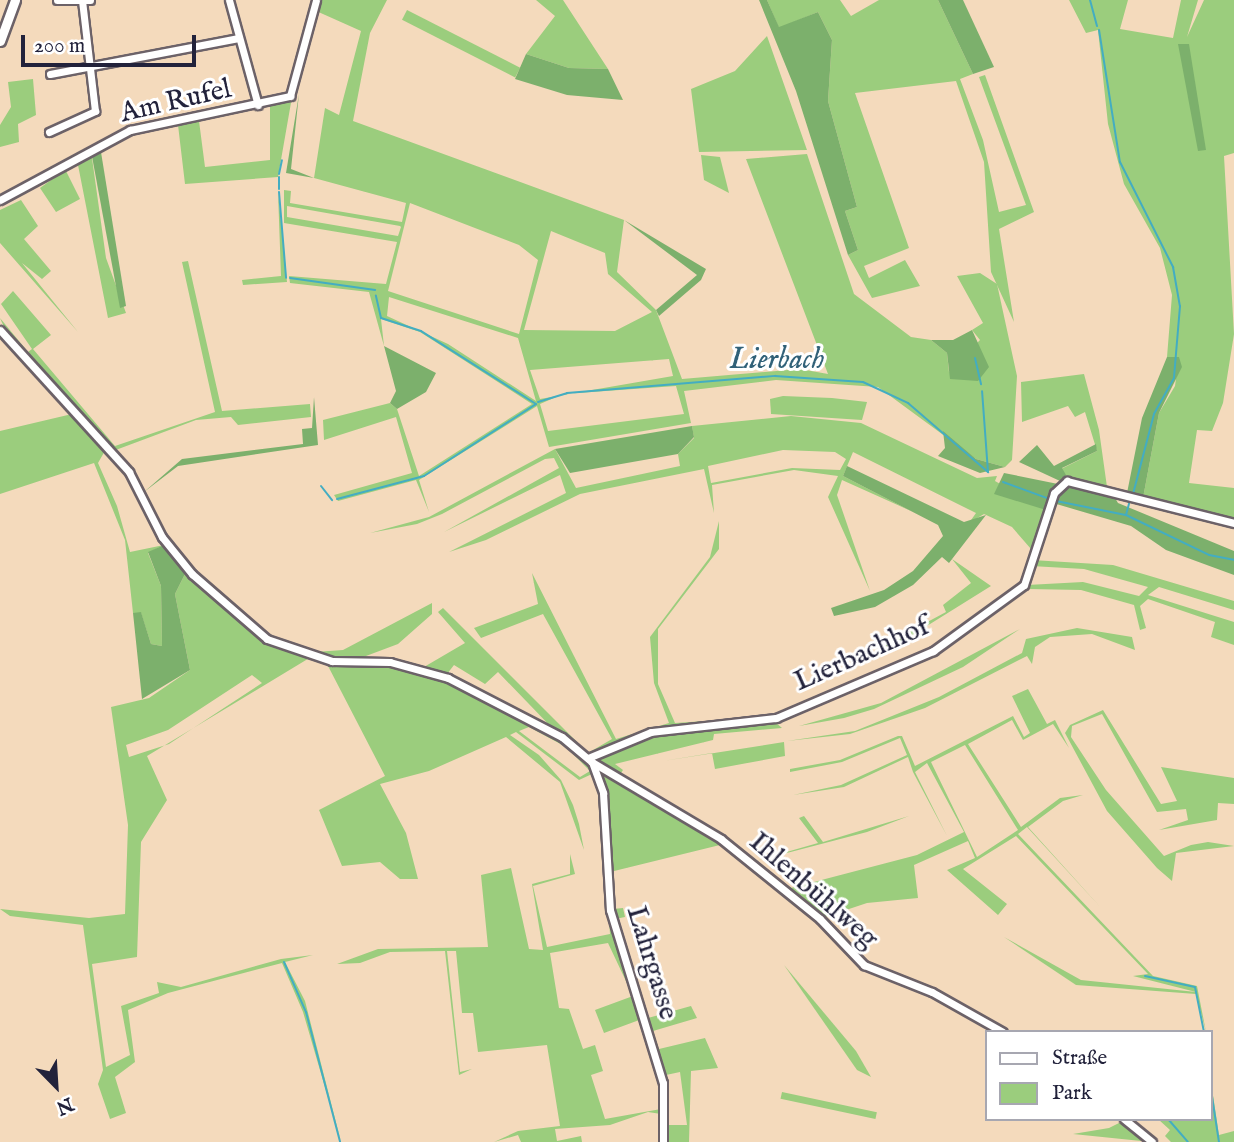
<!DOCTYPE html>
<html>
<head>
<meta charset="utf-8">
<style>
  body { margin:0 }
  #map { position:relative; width:1234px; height:1142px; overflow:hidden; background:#f4dabc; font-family:"IM FELL English",serif }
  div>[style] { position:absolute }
  .green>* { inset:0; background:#9bcd7d; transform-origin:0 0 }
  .forest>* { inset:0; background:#7cb06c }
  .stream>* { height:2px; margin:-1px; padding:0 1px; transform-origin:1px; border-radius:1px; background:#43adc2 }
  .roads { filter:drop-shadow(2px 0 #6c6268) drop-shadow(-2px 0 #6c6268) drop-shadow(0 2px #6c6268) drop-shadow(0 -2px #6c6268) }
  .minor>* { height:7px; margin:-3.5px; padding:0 3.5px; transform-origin:3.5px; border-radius:3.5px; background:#fff }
  .tertiary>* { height:9px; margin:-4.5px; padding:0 4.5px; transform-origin:4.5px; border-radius:4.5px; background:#fff }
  span { translate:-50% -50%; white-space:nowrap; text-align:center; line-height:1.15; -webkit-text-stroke:6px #fff; paint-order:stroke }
  .street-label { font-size:28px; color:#22223b }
  .water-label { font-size:30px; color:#316178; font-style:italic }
  .legend { position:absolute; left:985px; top:1030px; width:228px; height:91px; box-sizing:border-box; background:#fff; border:2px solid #a7a7b1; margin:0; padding:9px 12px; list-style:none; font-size:21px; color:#22223b }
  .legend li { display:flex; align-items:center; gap:14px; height:35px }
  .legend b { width:35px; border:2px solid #a7a7b1 }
  .north { position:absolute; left:21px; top:1051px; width:70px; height:70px; -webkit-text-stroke:5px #fff; paint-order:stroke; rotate:156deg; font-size:19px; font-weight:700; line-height:28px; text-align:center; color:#22223b }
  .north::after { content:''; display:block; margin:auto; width:24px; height:32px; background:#22223b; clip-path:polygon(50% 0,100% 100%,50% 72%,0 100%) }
  .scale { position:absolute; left:21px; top:35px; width:175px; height:32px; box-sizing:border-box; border:4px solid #22223b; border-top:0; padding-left:9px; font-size:21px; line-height:24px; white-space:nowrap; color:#22223b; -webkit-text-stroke:5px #fff; paint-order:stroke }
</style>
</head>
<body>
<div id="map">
  <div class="green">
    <div style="clip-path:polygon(evenodd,318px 0,387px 0,370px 33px,353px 121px,624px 220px,617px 272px,656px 310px,682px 379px,800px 369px,828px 374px,746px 159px,807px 154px,854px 294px,911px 337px,931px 340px,947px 353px,949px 372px,980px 340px,972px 330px,983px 323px,957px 276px,980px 273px,997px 284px,1017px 376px,1012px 460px,1005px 467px,976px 459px,878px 387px,776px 380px,684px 391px,691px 423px,549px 447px,537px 406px,419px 480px,429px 512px,416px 480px,338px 501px,334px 495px,412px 473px,396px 417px,324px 440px,323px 420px,390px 403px,397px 409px,419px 476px,532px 404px,420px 332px,381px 319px,384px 346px,369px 292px,290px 283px,289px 276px,386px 284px,397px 242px,284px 223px,284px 190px,291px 191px,290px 203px,402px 222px,406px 203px,314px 178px,325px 108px,339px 115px,361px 31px,314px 10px,318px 0,410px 203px,519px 245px,538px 260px,519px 334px,388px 291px,410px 203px,318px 0,287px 206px,400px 226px,401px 227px,398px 236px,287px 217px,287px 206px,318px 0,551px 231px,605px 253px,608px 274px,652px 312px,615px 331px,524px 330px,551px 231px,318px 0,389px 297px,518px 338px,536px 401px,448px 344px,387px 316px,389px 297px,318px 0,669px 359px,673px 376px,540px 399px,530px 370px,669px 359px,318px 0,676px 386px,684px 414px,548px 431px,540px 404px,563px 394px,676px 386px)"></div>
    <div style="clip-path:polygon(536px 0,563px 0,608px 69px,569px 68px,526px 54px,555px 16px)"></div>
    <div style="clip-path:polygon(767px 0,840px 0,851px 16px,879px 0,938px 0,973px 74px,960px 79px,983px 140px,999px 212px,1026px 205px,979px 77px,985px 75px,1034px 212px,999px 229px,1014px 322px,991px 272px,984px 162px,956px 81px,855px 93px,909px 248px,864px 266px,869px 278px,905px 260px,920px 286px,872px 298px,848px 255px,858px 250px,845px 211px,857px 207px,828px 101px,832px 40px,818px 12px,779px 28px)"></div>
    <div style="clip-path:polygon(1069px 0,1128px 0,1120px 29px,1173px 38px,1181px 0,1198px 0,1187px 37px,1204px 0,1234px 0,1234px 153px,1224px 156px,1234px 334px,1223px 403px,1212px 431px,1197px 430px,1189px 483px,1234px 488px,1234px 519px,1143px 498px,1159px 413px,1175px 386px,1179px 357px,1167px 357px,1172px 295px,1160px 248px,1124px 184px,1108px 124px,1098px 30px,1086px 33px)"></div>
    <div style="left:407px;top:10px;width:127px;height:11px;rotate:27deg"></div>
    <div style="clip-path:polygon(767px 36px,807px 150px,699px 152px,691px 89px,735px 71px)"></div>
    <div style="clip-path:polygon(33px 79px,36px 115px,18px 124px,19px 142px,0 147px,0 125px,11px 107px,8px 82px)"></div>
    <div style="clip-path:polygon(292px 97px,278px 177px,185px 184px,178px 125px,199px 121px,205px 167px,270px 160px,270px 105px)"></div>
    <div style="clip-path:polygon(91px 151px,106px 258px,126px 313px,108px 318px,78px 165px,66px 171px,80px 199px,56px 212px,40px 188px)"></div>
    <div style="clip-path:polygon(701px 155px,720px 157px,729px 193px,704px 180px)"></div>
    <div style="clip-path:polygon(278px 192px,287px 282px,243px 285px,242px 280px,281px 276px)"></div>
    <div style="clip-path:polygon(21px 200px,38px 226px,24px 239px,51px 271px,42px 279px,22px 263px,78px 332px,0 243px,0 210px)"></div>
    <div style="clip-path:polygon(188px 261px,222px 411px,310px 404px,311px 417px,238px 425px,231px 417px,196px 420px,113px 451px,7px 334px,0 318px,28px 352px,32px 349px,1px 304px,13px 291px,51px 335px,33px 349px,115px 446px,215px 412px,182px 262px)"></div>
    <div style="clip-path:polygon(1084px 374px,1099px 430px,1107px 487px,1065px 478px,1061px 469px,1097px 451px,1085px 412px,1075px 417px,1068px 406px,1022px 422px,1021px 382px)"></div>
    <div style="clip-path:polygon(783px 396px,832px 398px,867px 402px,862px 420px,771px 414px,770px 399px)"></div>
    <div style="clip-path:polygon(72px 414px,106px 449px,98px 463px,117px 506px,130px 552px,164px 545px,148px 553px,161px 586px,162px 646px,151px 644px,141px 613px,133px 613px,125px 540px,94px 463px,0 494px,0 431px)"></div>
    <div style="clip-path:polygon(evenodd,791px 416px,861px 423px,977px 478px,997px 476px,995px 481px,1046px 510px,1031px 549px,1012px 527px,984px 514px,969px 523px,976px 513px,853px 452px,843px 476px,911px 511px,842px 480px,837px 495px,870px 591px,828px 497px,838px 476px,794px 470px,712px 485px,714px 513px,704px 469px,580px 494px,486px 540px,449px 552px,566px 493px,560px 475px,444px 532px,559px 468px,554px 458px,545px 459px,442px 514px,417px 524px,370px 533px,429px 517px,555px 449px,576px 488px,680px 466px,678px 454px,694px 438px,692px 426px,791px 416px,783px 450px,835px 452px,846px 459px,840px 470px,792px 468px,711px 483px,708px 466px,783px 450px)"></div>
    <div style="clip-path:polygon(evenodd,719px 521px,719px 549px,658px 629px,658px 684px,675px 723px,769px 717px,782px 728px,714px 734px,713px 740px,615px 764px,623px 770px,619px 776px,724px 844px,610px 872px,613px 909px,623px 908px,625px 917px,615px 919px,648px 1018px,691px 1006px,697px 1018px,653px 1031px,659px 1049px,705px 1038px,718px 1068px,691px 1071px,689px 1142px,660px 1142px,661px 1114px,648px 1112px,610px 1125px,555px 1129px,557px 1141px,581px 1136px,582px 1142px,521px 1142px,518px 1135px,494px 1142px,518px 1131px,560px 1126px,547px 1045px,478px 1052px,473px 1013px,462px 1013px,456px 951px,447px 951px,460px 1072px,472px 1069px,459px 1075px,445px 951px,390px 952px,360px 963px,337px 964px,378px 949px,488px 947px,481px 875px,511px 868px,529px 949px,543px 950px,532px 884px,570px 874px,570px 854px,575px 874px,533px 886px,547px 947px,610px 934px,600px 790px,592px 774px,579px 780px,516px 732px,510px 735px,539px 755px,561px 780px,573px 805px,579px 824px,584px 850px,560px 782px,506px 737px,429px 771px,380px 784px,406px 833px,418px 879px,400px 879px,380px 862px,342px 866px,319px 810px,385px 776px,327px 664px,311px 657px,147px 756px,167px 800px,141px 842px,137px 957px,92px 964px,106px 1067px,130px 1055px,121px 1006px,159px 993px,157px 982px,181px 987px,281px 959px,313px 955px,285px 962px,305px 1001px,341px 1142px,303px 1012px,282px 963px,168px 993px,128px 1010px,135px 1062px,115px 1077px,126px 1113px,110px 1119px,98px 1084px,103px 1070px,83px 925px,10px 916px,0 909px,89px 918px,125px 914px,128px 825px,111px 707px,149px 698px,190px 670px,175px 594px,186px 572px,267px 641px,315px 652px,343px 650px,432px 603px,432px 614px,398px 644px,358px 659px,424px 667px,465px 643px,438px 612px,443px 608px,588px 753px,612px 739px,543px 614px,481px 638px,474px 628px,538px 604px,532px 573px,616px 739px,669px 723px,654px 683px,650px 637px,710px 557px,719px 521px,454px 665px,485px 684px,498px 672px,555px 731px,447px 674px,454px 665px,719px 521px,252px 675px,262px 683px,169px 744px,129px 757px,126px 745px,168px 730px,252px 675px,719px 521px,529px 727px,566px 747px,590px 771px,580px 777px,519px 731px,529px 727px,719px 521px,608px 943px,633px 996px,595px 1010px,604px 1033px,642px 1019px,659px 1074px,661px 1109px,605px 1119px,591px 1075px,603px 1071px,595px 1045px,583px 1049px,569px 1009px,559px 1008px,550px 953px,608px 943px,719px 521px,680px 1072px,687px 1125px,668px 1125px,666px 1075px,680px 1072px)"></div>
    <div style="clip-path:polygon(952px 559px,991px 586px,898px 644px,879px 648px,946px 612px,943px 605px,971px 583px)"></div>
    <div style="clip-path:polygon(1032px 560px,1113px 565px,1234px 601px,1234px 610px,1159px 587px,1148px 595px,1234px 622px,1234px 645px,1211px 637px,1215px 622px,1148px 599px,1140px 606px,1146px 628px,1140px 630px,1134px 605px,1081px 590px,1029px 589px,977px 622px,1027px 585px,1083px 582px,1139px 596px,1148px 587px,1084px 569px,1031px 566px)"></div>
    <div style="clip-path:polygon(1077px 628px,1132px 637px,1135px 650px,1092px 634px,1050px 637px,1035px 647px,1032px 664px,1027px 656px,925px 708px,850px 734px,787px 741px,855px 731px,939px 697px,1022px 653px,1026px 639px)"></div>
    <div style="clip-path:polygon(1020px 629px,963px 667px,874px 709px,844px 718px,799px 726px,881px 703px)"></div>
    <div style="clip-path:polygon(evenodd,1028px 689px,1047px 724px,1055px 720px,1069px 748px,1053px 724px,1023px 740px,1012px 720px,968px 744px,1021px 827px,1060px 798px,1083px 795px,1063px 801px,1028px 827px,1102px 909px,1027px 827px,1018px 834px,1153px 976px,1197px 986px,1206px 1032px,1196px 994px,1076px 985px,1004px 937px,1081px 980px,1196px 992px,1133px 976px,1148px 974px,1016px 836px,963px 869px,1007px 904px,998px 915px,947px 870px,975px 858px,968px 841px,914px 865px,918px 898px,867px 903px,822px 918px,787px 889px,917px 855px,964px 832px,927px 763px,915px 772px,947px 836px,913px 772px,908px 757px,844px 787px,793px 795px,841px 785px,907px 755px,900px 738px,842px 762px,790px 772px,790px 769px,840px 760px,898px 736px,902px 736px,915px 766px,1013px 716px,1024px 737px,1030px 733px,1012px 696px,1028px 689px,965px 745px,1018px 830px,977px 857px,931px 762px,965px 745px)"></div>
    <div style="clip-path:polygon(1103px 710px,1161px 804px,1177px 801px,1161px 767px,1234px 778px,1234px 804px,1218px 803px,1217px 820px,1159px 830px,1188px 820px,1186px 809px,1157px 812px,1102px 714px,1072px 726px,1071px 737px,1106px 790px,1164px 856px,1191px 845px,1208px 842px,1234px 846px,1176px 853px,1172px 881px,1157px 868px,1107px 811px,1065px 733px,1070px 725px)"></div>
    <div style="clip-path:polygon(784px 742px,785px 756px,715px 769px,712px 753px,663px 761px)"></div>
    <div style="clip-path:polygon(804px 816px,823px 842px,909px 816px,867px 832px,752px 862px,818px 843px,799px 818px)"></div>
    <div style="clip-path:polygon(784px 965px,856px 1051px,871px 1077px,857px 1070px)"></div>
    <div style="clip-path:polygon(1211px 1082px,1219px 1135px,1234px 1131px,1234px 1142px,1171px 1142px,1165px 1136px,1170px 1130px,1158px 1119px,1211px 1119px)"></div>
    <div style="left:782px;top:1092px;width:97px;height:7px;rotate:12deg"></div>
    <div style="clip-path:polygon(1121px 1122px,1151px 1142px,1073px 1134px,1109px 1128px)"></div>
  </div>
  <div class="forest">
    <div style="clip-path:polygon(759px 0,767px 0,779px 27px,818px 12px,832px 40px,828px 101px,857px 207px,845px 211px,858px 250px,848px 255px,796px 91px)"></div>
    <div style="clip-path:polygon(938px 0,963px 0,994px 67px,973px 74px)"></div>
    <div style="clip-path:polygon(1178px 44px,1189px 44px,1206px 150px,1198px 151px)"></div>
    <div style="clip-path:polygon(526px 54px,569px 68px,608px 69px,623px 100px,567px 95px,515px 79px)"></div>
    <div style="clip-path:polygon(299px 94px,291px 169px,314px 178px,286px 173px)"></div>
    <div style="clip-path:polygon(100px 146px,126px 306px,120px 308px,91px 151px)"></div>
    <div style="clip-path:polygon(624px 220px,706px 269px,701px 280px,659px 316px,656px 310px,697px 275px)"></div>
    <div style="clip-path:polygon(972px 330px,989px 367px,978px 381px,950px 379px,947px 353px,931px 340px,953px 340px)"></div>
    <div style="clip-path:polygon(384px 346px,436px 373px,426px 392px,397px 409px,390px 403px,396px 391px)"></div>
    <div style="clip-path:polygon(1167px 357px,1179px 357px,1182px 367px,1159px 413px,1143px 498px,1127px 493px,1142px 418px)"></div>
    <div style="clip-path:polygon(314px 397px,318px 445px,178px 466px,144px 492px,182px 459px,303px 444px,302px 429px,312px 428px)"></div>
    <div style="clip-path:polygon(692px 426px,694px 437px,678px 454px,570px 473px,555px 449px)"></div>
    <div style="clip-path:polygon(943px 431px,976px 459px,1005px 467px,980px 473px,938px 456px,945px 448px)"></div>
    <div style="clip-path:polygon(1096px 444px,1097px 451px,1062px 468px,1066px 475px,1060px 481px,1019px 462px,1037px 445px,1054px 466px)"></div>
    <div style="clip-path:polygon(847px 466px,964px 522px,986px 515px,949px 563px,942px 557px,913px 585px,875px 607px,834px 616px,831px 608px,884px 590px,913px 571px,943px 536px,938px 525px,843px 476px)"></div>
    <div style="clip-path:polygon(1004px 473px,1058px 484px,1046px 510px,994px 494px)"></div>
    <div style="clip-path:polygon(1064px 484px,1112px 493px,1118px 503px,1234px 551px,1234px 575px,1166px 550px,1131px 526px,1053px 503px)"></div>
    <div style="clip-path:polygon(164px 545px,186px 572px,175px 594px,190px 670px,142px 699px,133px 613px,141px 612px,151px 644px,162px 646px,161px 586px,148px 552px)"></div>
  </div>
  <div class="stream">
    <div style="left:1090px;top:0;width:27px;rotate:75deg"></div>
    <div style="left:1099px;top:30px;width:134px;rotate:81deg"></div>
    <div style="left:1120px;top:162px;width:118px;rotate:63.2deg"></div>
    <div style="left:1173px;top:267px;width:40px;rotate:80deg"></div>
    <div style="left:1180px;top:306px;width:72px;rotate:94.8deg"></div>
    <div style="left:1174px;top:378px;width:41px;rotate:119.1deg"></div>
    <div style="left:1154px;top:414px;width:83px;rotate:104.7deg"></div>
    <div style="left:279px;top:174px;width:14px;rotate:-78deg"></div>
    <div style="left:279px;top:177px;width:12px;rotate:90deg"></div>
    <div style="left:279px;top:192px;width:86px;rotate:85.3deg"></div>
    <div style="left:290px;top:278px;width:86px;rotate:8deg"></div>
    <div style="left:975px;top:358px;width:27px;rotate:77deg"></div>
    <div style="left:538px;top:402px;width:30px;rotate:-17deg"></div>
    <div style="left:567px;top:393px;width:209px;rotate:-4.7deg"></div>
    <div style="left:775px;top:376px;width:88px;rotate:3.9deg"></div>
    <div style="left:863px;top:382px;width:50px;rotate:25deg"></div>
    <div style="left:908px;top:403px;width:106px;rotate:40.8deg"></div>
    <div style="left:988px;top:472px;width:81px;rotate:-94.2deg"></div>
    <div style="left:1003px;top:482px;width:47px;rotate:20deg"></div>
    <div style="left:321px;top:486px;width:18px;rotate:52deg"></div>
    <div style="left:337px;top:499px;width:90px;rotate:-14.8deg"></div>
    <div style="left:424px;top:476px;width:133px;rotate:-32.7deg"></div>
    <div style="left:536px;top:404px;width:136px;rotate:-147.6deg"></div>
    <div style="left:421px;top:331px;width:42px;rotate:-162deg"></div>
    <div style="left:381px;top:318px;width:23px;rotate:-103deg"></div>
    <div style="left:1056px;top:501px;width:71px;rotate:11.3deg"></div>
    <div style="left:1126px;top:515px;width:92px;rotate:25.7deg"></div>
    <div style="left:1209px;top:555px;width:25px;rotate:11deg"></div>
    <div style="left:1126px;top:515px;width:16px;rotate:-75deg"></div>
    <div style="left:284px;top:962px;width:55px;rotate:66.3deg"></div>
    <div style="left:306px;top:1012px;width:134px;rotate:75.3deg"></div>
    <div style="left:1145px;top:976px;width:51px;rotate:12.4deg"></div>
    <div style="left:1195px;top:987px;width:46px;rotate:78.7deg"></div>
    <div style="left:1211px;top:1090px;width:53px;rotate:81.3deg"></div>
    <div style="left:1168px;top:1119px;width:30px;rotate:49deg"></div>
  </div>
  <div class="roads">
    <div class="minor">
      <div style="left:57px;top:0;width:33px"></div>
      <div style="left:229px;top:0;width:109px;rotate:74.6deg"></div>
      <div style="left:50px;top:74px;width:192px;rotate:-10.8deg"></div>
      <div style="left:49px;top:132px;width:51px;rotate:-24.5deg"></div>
      <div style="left:95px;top:111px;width:111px;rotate:-96.7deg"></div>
      <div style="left:0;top:200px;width:148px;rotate:-28.3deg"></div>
      <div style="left:130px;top:130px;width:164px;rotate:-12deg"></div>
      <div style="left:290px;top:96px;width:99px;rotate:-74.8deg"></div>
      <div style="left:0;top:330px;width:192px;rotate:47.7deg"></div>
      <div style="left:129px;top:472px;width:73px;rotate:63.1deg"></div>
      <div style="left:162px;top:537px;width:48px;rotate:51deg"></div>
      <div style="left:192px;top:574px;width:99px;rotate:40.9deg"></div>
      <div style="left:267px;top:639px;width:69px;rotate:18.7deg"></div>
      <div style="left:332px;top:661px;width:58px;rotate:1deg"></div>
      <div style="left:390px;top:662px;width:60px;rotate:15.4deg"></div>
      <div style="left:448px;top:678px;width:128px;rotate:27.4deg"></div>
      <div style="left:562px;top:737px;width:39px;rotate:40deg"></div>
      <div style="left:592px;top:762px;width:33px;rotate:70deg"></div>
      <div style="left:603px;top:793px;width:117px;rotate:86.6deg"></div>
      <div style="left:610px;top:910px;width:181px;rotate:73deg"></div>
      <div style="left:663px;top:1083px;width:59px;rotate:90deg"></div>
      <div style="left:588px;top:758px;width:68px;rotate:-22.4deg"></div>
      <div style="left:651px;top:732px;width:126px;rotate:-6.4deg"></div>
      <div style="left:776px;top:718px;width:171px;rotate:-23.1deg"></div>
      <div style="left:933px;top:651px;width:112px;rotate:-36deg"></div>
      <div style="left:1024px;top:585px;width:97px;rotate:-71.9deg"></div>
      <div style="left:1054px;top:493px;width:18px;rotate:-43deg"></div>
      <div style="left:1067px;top:481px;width:172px;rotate:14.1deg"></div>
      <div style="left:592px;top:762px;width:150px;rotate:30.8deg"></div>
      <div style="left:721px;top:839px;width:127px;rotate:38.9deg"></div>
      <div style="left:820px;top:919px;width:64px;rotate:46.3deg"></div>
      <div style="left:864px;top:965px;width:73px;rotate:21.7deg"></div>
      <div style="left:932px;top:992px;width:81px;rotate:29.4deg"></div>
      <div style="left:1124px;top:1119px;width:36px;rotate:39deg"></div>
    </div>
    <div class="tertiary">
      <div style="left:0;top:41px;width:44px;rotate:-69.9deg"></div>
    </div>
  </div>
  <div class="street-label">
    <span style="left:176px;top:102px;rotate:-13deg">Am Rufel</span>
    <span style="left:862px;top:655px;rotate:-24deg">Lierbachhof</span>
    <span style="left:813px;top:891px;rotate:41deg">Ihlenbühlweg</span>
    <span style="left:651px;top:963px;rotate:73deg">Lahrgasse</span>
  </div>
  <div class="water-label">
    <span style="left:777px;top:360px">Lierbach</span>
  </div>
  <ul class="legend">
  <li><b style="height:9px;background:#fff"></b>Straße</li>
  <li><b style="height:19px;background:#9bcd7d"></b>Park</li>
  </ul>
  <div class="north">N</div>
  <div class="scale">200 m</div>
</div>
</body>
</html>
